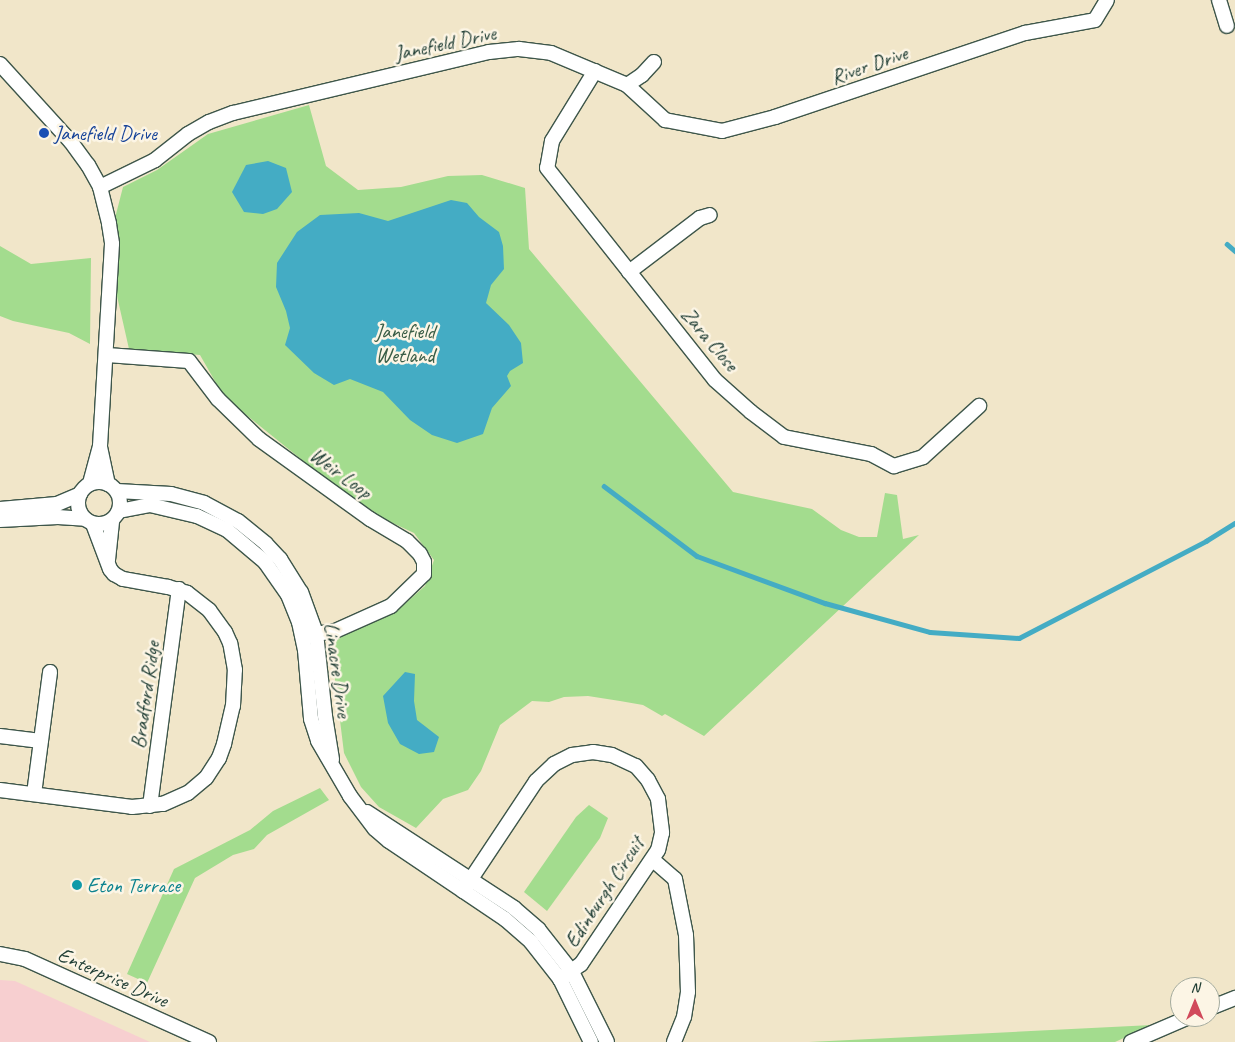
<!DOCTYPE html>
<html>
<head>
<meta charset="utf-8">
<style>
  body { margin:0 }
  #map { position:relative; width:1235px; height:1042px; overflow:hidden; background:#f1e6c9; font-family:Caveat,sans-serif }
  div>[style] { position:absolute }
  .built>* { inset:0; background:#f7cfd0 }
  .green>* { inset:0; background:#a3dc8e }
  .water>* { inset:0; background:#44acc4 }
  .stream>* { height:4.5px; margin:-2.25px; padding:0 2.25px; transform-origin:2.25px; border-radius:2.25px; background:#44acc4 }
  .roads { filter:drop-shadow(1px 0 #3e564a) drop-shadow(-1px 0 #3e564a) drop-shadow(0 1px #3e564a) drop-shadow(0 -1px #3e564a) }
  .minor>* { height:14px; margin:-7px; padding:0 7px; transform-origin:7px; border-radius:7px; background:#fff }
  .minor>.ring { margin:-7px; padding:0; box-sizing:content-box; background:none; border:14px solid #fff; border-radius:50% }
  .dots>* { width:14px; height:14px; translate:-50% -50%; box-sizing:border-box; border:2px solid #fcf5e5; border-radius:50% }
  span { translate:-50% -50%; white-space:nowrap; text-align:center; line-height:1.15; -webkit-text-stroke:5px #fcf5e5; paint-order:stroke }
  .street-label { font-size:21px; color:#1f3d34 }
  .transit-label { font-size:21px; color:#164399 }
  .left { translate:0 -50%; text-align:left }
  .park-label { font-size:21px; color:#395d46 }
  .culture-label { font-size:21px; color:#0d838f }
  .north { position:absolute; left:1170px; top:977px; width:50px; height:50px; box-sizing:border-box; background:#fcf5e5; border:1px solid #a4ab9e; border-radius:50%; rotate:0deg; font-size:14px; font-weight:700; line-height:20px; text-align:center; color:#1f3d34 }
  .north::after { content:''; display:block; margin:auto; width:18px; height:22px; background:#d1495b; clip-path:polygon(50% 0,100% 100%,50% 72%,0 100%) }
</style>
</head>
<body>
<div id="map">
  <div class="built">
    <div style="clip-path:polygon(0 980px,15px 981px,150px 1042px,0 1042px)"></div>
  </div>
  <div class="green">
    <div style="clip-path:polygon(309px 105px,326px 166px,358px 190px,401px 187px,448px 176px,482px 175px,525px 188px,529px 249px,733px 492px,812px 509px,841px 530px,859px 537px,877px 537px,885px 493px,897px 495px,903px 539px,919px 535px,704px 736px,665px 714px,662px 716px,643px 705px,620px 701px,588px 696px,564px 697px,549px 702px,532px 701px,500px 725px,481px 771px,468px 790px,443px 799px,416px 828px,379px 807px,361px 787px,344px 753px,330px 639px,399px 609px,425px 586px,434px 560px,414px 533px,384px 519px,317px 472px,224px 397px,200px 355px,129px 349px,117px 296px,115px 218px,123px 187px,157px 170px,208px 134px)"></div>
    <div style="clip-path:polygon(0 246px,31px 264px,91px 258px,90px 344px,69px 333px,13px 321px,0 316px)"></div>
    <div style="clip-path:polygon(320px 788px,329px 800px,267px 835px,254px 849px,233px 855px,195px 878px,147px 983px,127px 974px,174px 869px,250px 830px,273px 811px)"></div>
    <div style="clip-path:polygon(589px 805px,608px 818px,600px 838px,547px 911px,524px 892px,576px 817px)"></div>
    <div style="clip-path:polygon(1152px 1025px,1115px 1042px,809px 1042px)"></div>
  </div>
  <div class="water">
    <div style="clip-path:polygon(268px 161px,286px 168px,292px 192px,277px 209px,263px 214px,244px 212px,232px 192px,246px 165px)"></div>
    <div style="clip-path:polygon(451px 200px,467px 203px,479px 217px,499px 232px,503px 246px,504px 269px,491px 285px,486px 303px,509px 325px,521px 343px,523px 363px,510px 371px,507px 376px,511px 386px,492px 408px,483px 434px,457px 443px,432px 435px,410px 420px,383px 392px,350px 379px,334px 385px,314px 373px,285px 345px,290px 328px,286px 311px,276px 287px,277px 263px,297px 232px,320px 215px,359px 213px,388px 221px)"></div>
    <div style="clip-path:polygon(405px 672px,415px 674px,414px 701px,417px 720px,439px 737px,434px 752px,419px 754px,400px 744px,388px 723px,383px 696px)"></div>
  </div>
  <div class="stream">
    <div style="left:1227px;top:244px;width:11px;rotate:41deg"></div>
    <div style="left:604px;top:486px;width:116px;rotate:37deg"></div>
    <div style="left:697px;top:556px;width:136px;rotate:20.2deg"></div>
    <div style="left:825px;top:603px;width:109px;rotate:15.4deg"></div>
    <div style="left:930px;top:632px;width:89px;rotate:3.9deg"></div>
    <div style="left:1019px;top:638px;width:211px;rotate:-27.4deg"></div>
    <div style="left:1206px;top:541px;width:34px;rotate:-32deg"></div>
  </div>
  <div class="roads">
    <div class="minor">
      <div style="left:1219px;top:0;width:27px;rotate:73deg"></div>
      <div style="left:654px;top:62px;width:18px;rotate:133deg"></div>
      <div style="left:642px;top:75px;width:18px;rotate:146deg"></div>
      <div style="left:627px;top:85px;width:52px;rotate:42.6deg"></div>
      <div style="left:665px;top:120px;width:58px;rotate:10.9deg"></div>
      <div style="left:722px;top:131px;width:55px;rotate:-14.8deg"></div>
      <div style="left:775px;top:117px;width:264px;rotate:-18.6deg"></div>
      <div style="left:1025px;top:33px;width:71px;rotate:-10.5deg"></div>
      <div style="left:1095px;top:20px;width:23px;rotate:-59deg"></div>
      <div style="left:0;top:64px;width:105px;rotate:47.7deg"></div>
      <div style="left:71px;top:142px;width:29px;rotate:54deg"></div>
      <div style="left:88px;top:165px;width:25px;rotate:61deg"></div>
      <div style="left:100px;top:187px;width:38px;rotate:76deg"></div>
      <div style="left:109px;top:224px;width:20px;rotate:81deg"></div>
      <div style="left:112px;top:244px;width:202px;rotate:93.4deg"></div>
      <div style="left:100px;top:446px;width:39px;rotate:105deg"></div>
      <div style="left:595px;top:71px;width:82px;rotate:121.6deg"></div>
      <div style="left:552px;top:141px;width:27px;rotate:100deg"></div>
      <div style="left:547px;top:168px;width:270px;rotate:51.6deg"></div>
      <div style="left:715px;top:380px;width:48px;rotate:41.6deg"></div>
      <div style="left:751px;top:412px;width:41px;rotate:37.1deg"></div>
      <div style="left:784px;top:437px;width:89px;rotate:11.1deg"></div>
      <div style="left:871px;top:454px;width:26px;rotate:28deg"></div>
      <div style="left:894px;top:466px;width:30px;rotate:-17deg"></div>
      <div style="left:923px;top:457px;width:76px;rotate:-42.3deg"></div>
      <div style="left:100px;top:187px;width:61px;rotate:-26.1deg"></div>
      <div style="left:155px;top:160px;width:42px;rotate:-38.2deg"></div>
      <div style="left:188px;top:134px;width:24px;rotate:-30deg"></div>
      <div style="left:209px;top:122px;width:26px;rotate:-21deg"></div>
      <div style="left:233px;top:113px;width:263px;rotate:-13.4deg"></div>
      <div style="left:489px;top:52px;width:30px;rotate:-6deg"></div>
      <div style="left:519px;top:49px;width:32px;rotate:7deg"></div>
      <div style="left:551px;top:53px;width:82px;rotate:22.8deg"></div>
      <div style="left:629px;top:272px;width:89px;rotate:-37.3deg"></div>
      <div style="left:700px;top:218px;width:10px;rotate:-17deg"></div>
      <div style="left:107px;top:355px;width:82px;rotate:4.2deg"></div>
      <div style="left:189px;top:361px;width:48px;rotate:52.7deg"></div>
      <div style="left:218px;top:399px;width:57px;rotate:44.3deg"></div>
      <div style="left:259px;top:439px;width:137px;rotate:35.8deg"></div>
      <div style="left:370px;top:519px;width:43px;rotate:30.7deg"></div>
      <div style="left:407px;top:541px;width:18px;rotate:45deg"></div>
      <div style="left:420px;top:554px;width:9px;rotate:63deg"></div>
      <div style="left:424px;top:562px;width:12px;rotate:90deg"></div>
      <div style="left:424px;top:574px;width:46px;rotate:135.9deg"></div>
      <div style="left:391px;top:606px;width:61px;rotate:155.9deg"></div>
      <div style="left:335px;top:631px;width:33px;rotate:171deg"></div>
      <div style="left:100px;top:447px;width:38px;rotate:78deg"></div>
      <div class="ring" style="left:78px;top:482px;width:28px;height:28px"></div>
      <div style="left:117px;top:491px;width:54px;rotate:3.2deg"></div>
      <div style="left:171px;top:494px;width:34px;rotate:15deg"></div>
      <div style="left:204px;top:503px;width:38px;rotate:28deg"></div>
      <div style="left:238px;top:521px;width:36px;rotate:39deg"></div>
      <div style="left:266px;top:544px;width:21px;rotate:47deg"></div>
      <div style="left:280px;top:559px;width:39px;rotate:58deg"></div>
      <div style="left:301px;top:592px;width:44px;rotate:69.9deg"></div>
      <div style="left:316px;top:633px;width:83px;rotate:83.8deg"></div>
      <div style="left:325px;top:716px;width:44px;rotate:80.8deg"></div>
      <div style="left:0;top:509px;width:57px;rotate:-5deg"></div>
      <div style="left:57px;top:504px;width:25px;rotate:-23deg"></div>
      <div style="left:119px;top:511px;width:32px;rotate:-11deg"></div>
      <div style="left:150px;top:505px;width:48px;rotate:13.2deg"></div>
      <div style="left:197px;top:516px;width:33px;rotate:25deg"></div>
      <div style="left:227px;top:530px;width:50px;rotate:40.1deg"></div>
      <div style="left:265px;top:562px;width:40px;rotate:55.1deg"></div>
      <div style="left:288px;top:595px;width:29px;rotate:68deg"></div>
      <div style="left:299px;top:622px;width:29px;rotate:78deg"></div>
      <div style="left:305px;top:650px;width:69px;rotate:85deg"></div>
      <div style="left:311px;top:719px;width:23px;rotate:72deg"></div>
      <div style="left:318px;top:741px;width:64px;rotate:59.8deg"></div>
      <div style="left:350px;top:796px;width:41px;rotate:52.9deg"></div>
      <div style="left:375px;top:829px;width:18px;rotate:41deg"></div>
      <div style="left:389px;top:841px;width:140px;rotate:33.9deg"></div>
      <div style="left:505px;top:919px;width:35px;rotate:41deg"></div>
      <div style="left:531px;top:942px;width:47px;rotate:51.9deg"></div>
      <div style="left:560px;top:979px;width:70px;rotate:63.8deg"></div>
      <div style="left:0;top:520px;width:58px;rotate:-3deg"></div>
      <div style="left:58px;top:517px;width:27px;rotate:4deg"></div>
      <div style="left:108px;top:560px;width:39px;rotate:-84deg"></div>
      <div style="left:0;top:736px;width:41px;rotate:7deg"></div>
      <div style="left:0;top:790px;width:133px;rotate:7.3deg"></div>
      <div style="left:132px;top:807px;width:31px;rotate:-6deg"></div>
      <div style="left:163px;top:804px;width:27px;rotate:-24deg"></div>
      <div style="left:188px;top:793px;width:23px;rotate:-40deg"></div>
      <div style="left:206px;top:778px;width:24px;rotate:-57deg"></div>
      <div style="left:219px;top:758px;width:15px;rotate:-70deg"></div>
      <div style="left:224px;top:744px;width:39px;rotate:-77deg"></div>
      <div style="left:233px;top:706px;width:36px;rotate:-87deg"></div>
      <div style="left:235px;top:670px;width:27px;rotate:-100deg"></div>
      <div style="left:230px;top:643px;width:12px;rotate:-114deg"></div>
      <div style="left:225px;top:632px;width:27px;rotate:-126deg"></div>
      <div style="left:209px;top:610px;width:28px;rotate:-142deg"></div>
      <div style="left:187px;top:593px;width:20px;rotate:-162deg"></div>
      <div style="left:168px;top:587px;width:46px;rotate:-169.9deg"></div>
      <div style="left:123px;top:579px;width:10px;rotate:-151deg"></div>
      <div style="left:114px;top:574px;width:6px;rotate:-129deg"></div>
      <div style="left:110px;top:569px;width:48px;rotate:-110.7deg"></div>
      <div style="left:34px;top:794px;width:123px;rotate:-82.5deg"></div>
      <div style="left:150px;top:806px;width:219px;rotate:-82.4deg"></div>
      <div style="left:367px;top:812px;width:176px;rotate:33.1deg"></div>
      <div style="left:514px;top:908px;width:33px;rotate:41deg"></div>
      <div style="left:539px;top:930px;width:53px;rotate:51.8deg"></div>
      <div style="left:572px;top:972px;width:78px;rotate:63.4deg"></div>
      <div style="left:653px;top:860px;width:29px;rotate:41deg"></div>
      <div style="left:675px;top:879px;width:57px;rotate:78.9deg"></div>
      <div style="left:686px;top:935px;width:57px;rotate:88deg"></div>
      <div style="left:688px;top:992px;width:25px;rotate:99deg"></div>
      <div style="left:684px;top:1017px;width:27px;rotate:112deg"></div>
      <div style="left:463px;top:891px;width:132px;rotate:-56.4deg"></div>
      <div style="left:536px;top:781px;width:25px;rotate:-43deg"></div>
      <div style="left:554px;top:764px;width:20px;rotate:-27deg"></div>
      <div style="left:572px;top:755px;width:21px;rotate:-8deg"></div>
      <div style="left:593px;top:752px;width:19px;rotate:9deg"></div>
      <div style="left:612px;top:755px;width:26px;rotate:25deg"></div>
      <div style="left:636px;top:766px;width:18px;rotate:49deg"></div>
      <div style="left:648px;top:780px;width:21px;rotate:62deg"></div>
      <div style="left:658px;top:799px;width:34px;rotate:83deg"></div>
      <div style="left:662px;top:833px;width:17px;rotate:103deg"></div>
      <div style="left:658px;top:850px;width:138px;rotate:124deg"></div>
      <div style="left:581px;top:964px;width:26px;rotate:144deg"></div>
      <div style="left:0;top:954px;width:25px;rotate:11deg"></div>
      <div style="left:25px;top:959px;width:202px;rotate:24.3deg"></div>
      <div style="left:1210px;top:1008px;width:27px;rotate:-22deg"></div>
      <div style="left:1131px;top:1042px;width:63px;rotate:-23.3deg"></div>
    </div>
  </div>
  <div class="dots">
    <div style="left:44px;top:133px;background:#1a4fb4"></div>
    <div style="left:77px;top:885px;background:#0f9aa8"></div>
  </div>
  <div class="street-label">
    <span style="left:445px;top:43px;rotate:-12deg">Janefield Drive</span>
    <span style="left:869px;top:65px;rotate:-19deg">River Drive</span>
    <span style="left:710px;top:339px;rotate:50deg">Zara Close</span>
    <span style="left:341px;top:473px;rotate:36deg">Weir Loop</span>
    <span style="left:338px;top:670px;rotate:82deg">Linacre Drive</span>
    <span style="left:145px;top:695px;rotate:-82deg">Bradford Ridge</span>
    <span style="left:604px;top:892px;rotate:-57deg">Edinburgh Circuit</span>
    <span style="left:113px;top:977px;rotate:24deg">Enterprise Drive</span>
  </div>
  <div class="transit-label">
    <span class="left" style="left:54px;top:133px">Janefield Drive</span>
  </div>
  <div class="park-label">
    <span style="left:405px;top:343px">Janefield<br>Wetland</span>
  </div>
  <div class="culture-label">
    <span class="left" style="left:87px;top:885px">Eton Terrace</span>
  </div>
  <div class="north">N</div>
</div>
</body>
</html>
